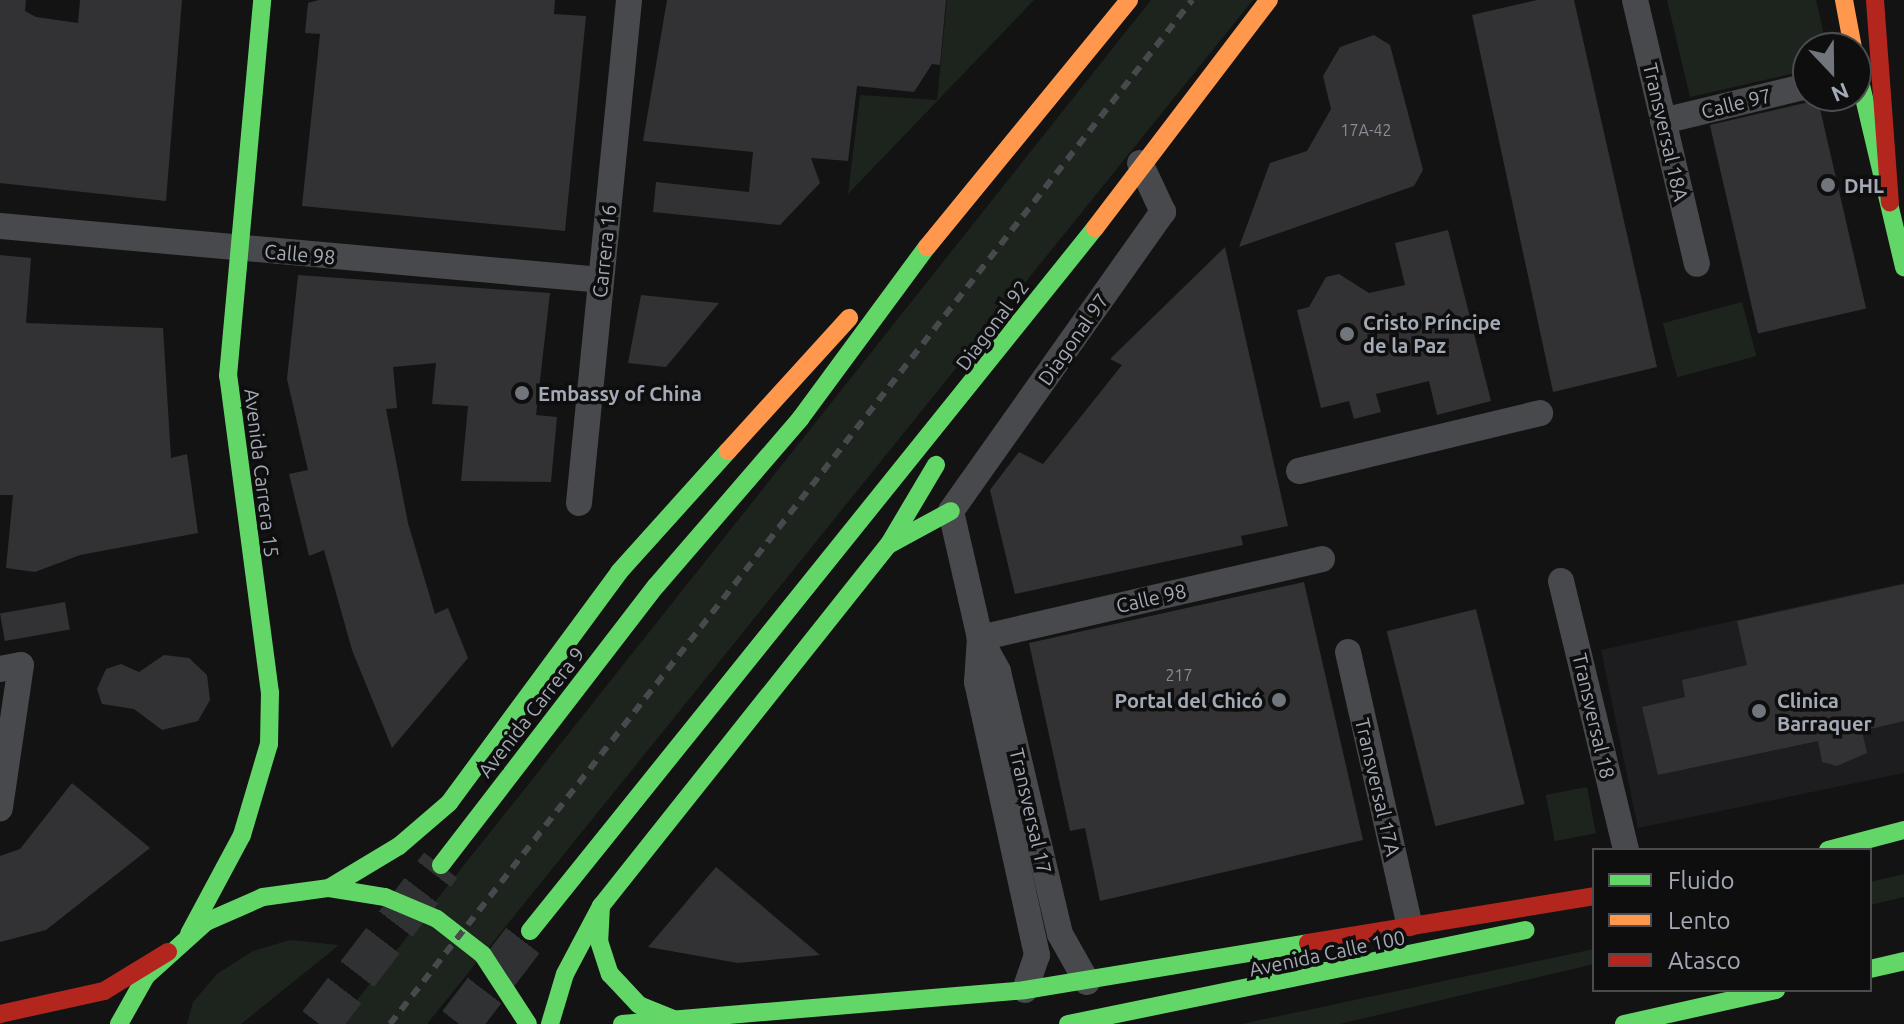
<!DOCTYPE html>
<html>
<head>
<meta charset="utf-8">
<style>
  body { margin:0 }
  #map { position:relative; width:1904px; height:1024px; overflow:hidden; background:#131313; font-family:Ubuntu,sans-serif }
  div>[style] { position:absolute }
  .built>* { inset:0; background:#1d1d1f }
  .green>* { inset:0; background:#1d241d; transform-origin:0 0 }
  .building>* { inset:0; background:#323234; transform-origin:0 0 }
  .primary-tunnel>* { height:42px; margin-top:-21px; transform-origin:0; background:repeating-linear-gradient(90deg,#303133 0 42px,transparent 0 63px) }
  .street>* { height:26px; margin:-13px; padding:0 13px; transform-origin:13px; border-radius:13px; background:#47494c }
  .fast>* { height:18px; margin:-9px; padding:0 9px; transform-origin:9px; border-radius:9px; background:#63d668 }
  .slow>* { height:18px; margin:-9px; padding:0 9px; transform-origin:9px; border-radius:9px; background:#ff974d }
  .jam>* { height:18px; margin:-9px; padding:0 9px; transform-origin:9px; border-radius:9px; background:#b3261e }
  .rail>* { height:6px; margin-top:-3px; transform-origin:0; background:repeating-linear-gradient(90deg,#48494c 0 10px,transparent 0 18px) }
  .dots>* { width:22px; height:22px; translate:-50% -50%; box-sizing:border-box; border:4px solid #0e0e0f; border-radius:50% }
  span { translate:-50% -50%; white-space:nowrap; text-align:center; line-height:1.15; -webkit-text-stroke:7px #0e0e0f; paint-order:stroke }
  .number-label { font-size:16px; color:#888c95 }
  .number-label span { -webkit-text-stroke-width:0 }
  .street-label { font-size:20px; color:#a4aab5 }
  .poi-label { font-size:20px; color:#a4aab5; font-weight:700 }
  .left { translate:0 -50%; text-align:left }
  .right { translate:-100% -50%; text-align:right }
  .legend { position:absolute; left:1592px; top:848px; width:280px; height:144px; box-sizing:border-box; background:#0e0e0f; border:2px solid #4a4c51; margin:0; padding:10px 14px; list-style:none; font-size:24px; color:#a4aab5 }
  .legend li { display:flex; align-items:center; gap:16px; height:40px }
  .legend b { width:40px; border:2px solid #4a4c51 }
  .north { position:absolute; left:1792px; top:32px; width:80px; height:80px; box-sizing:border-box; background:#0e0e0f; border:2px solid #4a4c51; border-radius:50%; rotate:158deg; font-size:22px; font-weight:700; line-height:32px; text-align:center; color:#a4aab5 }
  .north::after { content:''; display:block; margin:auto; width:28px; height:36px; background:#71757c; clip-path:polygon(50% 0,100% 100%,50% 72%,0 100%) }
</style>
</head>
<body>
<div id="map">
  <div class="built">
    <div style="clip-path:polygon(1904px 583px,1904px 773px,1638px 828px,1601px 650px)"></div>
  </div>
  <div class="green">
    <div style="clip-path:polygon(947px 0,1034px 0,848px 194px,860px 95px,937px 100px)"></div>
    <div style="clip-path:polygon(1151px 0,1253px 0,427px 1024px,338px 1024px)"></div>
    <div style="clip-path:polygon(1667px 0,1816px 0,1827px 48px,1808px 48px,1808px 70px,1690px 97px)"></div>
    <div style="left:1742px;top:302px;width:56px;height:82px;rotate:75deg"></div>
    <div style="left:1587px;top:787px;width:47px;height:42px;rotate:79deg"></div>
    <div style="clip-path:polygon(1904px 874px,1904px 897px,1870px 905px,1870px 882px)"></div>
    <div style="clip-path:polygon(290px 940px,339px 945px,241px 1024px,187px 1024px,193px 1002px,217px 974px,253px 951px)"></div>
    <div style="clip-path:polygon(1594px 949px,1594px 964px,1340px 1024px,1242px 1024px)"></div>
  </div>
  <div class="building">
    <div style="clip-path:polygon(0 0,26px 0,25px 11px,36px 17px,78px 23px,80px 0,182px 0,166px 201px,0 183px)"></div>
    <div style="clip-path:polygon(319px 0,555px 0,554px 14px,586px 16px,565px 231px,302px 206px,320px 34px,305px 33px,308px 3px)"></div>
    <div style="clip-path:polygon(667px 0,946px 0,940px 65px,932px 64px,914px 92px,857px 86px,848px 161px,811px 158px,820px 183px,780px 225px,653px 212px,656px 182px,749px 192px,753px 152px,643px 141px)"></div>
    <div style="clip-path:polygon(1537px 0,1574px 0,1657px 367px,1553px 392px,1472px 15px)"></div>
    <div style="clip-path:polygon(1374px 35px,1390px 45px,1423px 170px,1414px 186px,1239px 247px,1270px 163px,1307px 151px,1331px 109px,1323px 76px,1340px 47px)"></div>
    <div style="left:1818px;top:100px;width:214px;height:111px;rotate:77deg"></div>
    <div style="clip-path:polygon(1448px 230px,1491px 401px,1437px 415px,1429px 381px,1376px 394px,1381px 412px,1354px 419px,1349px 401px,1321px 408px,1297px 310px,1309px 307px,1326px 277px,1339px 274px,1369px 293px,1405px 285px,1395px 243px)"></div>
    <div style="clip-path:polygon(1225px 247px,1288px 526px,1241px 536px,1243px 545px,1015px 594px,990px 490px,1019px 452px,1043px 464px,1122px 365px,1110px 359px)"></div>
    <div style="clip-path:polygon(0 255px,31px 258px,26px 323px,163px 328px,171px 458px,187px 454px,198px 533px,80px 555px,35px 572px,6px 568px,13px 495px,0 495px)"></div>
    <div style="clip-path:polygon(298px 275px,550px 293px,536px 415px,557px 417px,551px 482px,461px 481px,468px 406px,432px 404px,436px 363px,393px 367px,397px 408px,386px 409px,408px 523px,435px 614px,448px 608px,468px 658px,392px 748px,352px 650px,324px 550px,309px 556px,289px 474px,308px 470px,287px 379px)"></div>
    <div style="clip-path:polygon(641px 295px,719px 303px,666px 367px,628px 363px)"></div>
    <div style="clip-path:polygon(1304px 582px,1363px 840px,1100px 901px,1085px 828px,1070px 831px,1029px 643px)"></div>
    <div style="clip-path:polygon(1904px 584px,1904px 721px,1862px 731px,1867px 753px,1837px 766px,1822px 762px,1818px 741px,1658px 775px,1642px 707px,1685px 697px,1682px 680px,1747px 665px,1737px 621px)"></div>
    <div style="left:65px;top:602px;width:28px;height:66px;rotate:80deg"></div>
    <div style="left:1476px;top:609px;width:201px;height:92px;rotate:76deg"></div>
    <div style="clip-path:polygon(164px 655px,189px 658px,207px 675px,210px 700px,198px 721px,162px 730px,134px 709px,102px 704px,97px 689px,106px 669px,121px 664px,139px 672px)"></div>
    <div style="clip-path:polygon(72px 783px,150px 848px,46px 930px,0 942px,0 856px,20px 849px)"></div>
    <div style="clip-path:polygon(716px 867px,820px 955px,738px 963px,648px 947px)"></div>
  </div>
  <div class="primary-tunnel">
    <div style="left:319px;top:1024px;width:200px;rotate:-52.5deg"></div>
    <div style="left:459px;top:1024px;width:117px;rotate:-52.6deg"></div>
  </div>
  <div class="street">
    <div style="left:1635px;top:0;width:271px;rotate:76.8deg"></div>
    <div style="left:1663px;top:121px;width:149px;rotate:-13.6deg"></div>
    <div style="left:0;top:226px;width:603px;rotate:5.13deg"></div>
    <div style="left:1299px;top:471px;width:248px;rotate:-13.5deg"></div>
    <div style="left:579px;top:503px;width:505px;rotate:-84.32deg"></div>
    <div style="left:1561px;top:581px;width:277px;rotate:76.4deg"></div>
    <div style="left:980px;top:638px;width:44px;rotate:93.9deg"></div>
    <div style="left:977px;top:682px;width:280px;rotate:77.6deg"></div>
    <div style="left:1037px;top:955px;width:37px;rotate:109deg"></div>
    <div style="left:980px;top:638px;width:351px;rotate:-13deg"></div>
    <div style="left:1348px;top:652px;width:278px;rotate:77.3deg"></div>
    <div style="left:0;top:669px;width:21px;rotate:-11deg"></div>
    <div style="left:21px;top:665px;width:145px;rotate:98.4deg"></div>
    <div style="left:1087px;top:982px;width:55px;rotate:-119.4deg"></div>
    <div style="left:1060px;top:934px;width:270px;rotate:-103.3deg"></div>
    <div style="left:998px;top:671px;width:38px;rotate:-119deg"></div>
    <div style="left:980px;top:638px;width:130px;rotate:-102.9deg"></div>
    <div style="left:951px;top:511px;width:367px;rotate:-54.7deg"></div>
    <div style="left:1163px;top:212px;width:54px;rotate:-115.1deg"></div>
  </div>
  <div class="fast">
    <div style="left:1856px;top:64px;width:209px;rotate:76.7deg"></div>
    <div style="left:890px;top:544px;width:69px;rotate:-28.4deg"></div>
    <div style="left:1828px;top:850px;width:79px;rotate:-14.7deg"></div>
    <div style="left:441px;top:865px;width:352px;rotate:-52.4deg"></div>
    <div style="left:656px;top:586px;width:221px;rotate:-49.2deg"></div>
    <div style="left:800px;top:419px;width:214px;rotate:-53.6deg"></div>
    <div style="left:329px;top:888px;width:82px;rotate:-31deg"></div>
    <div style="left:399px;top:846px;width:66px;rotate:-40.7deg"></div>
    <div style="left:449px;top:803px;width:287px;rotate:-53.6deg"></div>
    <div style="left:619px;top:572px;width:163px;rotate:-48deg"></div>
    <div style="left:601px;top:906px;width:35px;rotate:93deg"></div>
    <div style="left:599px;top:941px;width:35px;rotate:72deg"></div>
    <div style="left:610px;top:974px;width:42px;rotate:46.9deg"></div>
    <div style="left:639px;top:1005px;width:40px;rotate:22deg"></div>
    <div style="left:530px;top:931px;width:902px;rotate:-51.21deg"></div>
    <div style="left:189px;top:934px;width:112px;rotate:-61.8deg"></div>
    <div style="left:242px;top:835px;width:95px;rotate:-73.5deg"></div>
    <div style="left:269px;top:744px;width:51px;rotate:-88.9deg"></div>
    <div style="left:270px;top:693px;width:320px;rotate:-97.5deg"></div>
    <div style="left:228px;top:376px;width:378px;rotate:-84.8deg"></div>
    <div style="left:1870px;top:969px;width:35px;rotate:-13deg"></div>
    <div style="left:119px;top:1024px;width:55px;rotate:-60.6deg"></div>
    <div style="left:146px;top:976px;width:81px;rotate:-42deg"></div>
    <div style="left:206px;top:922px;width:62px;rotate:-23.7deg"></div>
    <div style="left:263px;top:897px;width:67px;rotate:-7.8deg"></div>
    <div style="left:329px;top:888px;width:57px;rotate:9.1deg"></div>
    <div style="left:385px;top:897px;width:56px;rotate:22.9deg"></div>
    <div style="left:437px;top:919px;width:58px;rotate:38deg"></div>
    <div style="left:483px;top:955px;width:82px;rotate:56.9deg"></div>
    <div style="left:550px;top:1024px;width:52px;rotate:-73.3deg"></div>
    <div style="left:565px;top:974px;width:77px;rotate:-62.1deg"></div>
    <div style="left:601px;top:906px;width:463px;rotate:-51.5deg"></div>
    <div style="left:889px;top:544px;width:92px;rotate:-59.3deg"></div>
    <div style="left:622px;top:1024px;width:404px;rotate:-4.8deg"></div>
    <div style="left:1025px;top:990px;width:287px;rotate:-9.4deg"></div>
    <div style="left:1068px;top:1024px;width:467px;rotate:-11.6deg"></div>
    <div style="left:1624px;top:1024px;width:156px;rotate:-12.6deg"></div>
  </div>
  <div class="slow">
    <div style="left:1844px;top:0;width:49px;rotate:79.4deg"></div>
    <div style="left:1095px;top:228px;width:287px;rotate:-52.7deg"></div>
    <div style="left:927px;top:247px;width:319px;rotate:-50.7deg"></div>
    <div style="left:728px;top:451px;width:180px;rotate:-47.7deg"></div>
  </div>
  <div class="jam">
    <div style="left:1875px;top:0;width:203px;rotate:85.8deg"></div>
    <div style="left:1308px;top:943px;width:290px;rotate:-9.3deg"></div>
    <div style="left:0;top:1014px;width:107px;rotate:-12.5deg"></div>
    <div style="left:104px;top:991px;width:75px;rotate:-31.4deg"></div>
  </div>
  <div class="rail">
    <div style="left:390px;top:1024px;width:1301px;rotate:-51.93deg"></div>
  </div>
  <div class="dots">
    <div style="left:1828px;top:185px;background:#71757c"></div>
    <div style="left:1347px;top:334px;background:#71757c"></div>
    <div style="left:522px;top:393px;background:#71757c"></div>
    <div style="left:1279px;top:700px;background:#71757c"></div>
    <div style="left:1759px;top:711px;background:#71757c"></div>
  </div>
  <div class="number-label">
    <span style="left:1366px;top:130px">17A-42</span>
    <span style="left:1179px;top:675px">217</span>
  </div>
  <div class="street-label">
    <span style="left:1736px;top:103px;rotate:-14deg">Calle 97</span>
    <span style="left:1666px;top:132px;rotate:77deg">Transversal 18A</span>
    <span style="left:604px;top:251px;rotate:-84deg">Carrera 16</span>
    <span style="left:300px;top:254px;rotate:5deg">Calle 98</span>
    <span style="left:992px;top:325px;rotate:-53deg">Diagonal 92</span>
    <span style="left:1073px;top:339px;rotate:-55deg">Diagonal 97</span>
    <span style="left:262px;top:473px;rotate:83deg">Avenida Carrera 15</span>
    <span style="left:1151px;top:598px;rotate:-13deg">Calle 98</span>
    <span style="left:531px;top:712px;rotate:-52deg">Avenida Carrera 9</span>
    <span style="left:1594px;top:716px;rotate:77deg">Transversal 18</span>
    <span style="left:1378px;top:787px;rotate:77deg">Transversal 17A</span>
    <span style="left:1031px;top:811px;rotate:77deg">Transversal 17</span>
    <span style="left:1327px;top:953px;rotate:-12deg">Avenida Calle 100</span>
  </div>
  <div class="poi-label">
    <span class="left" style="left:1844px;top:185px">DHL</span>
    <span class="left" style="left:1363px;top:334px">Cristo Príncipe<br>de la Paz</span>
    <span class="left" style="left:538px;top:393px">Embassy of China</span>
    <span class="right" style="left:1263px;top:700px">Portal del Chicó</span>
    <span class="left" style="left:1777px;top:712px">Clinica<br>Barraquer</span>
  </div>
  <ul class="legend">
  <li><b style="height:10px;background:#63d668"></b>Fluido</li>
  <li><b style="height:10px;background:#ff974d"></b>Lento</li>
  <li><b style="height:10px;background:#b3261e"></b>Atasco</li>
  </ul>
  <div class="north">N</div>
</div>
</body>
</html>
